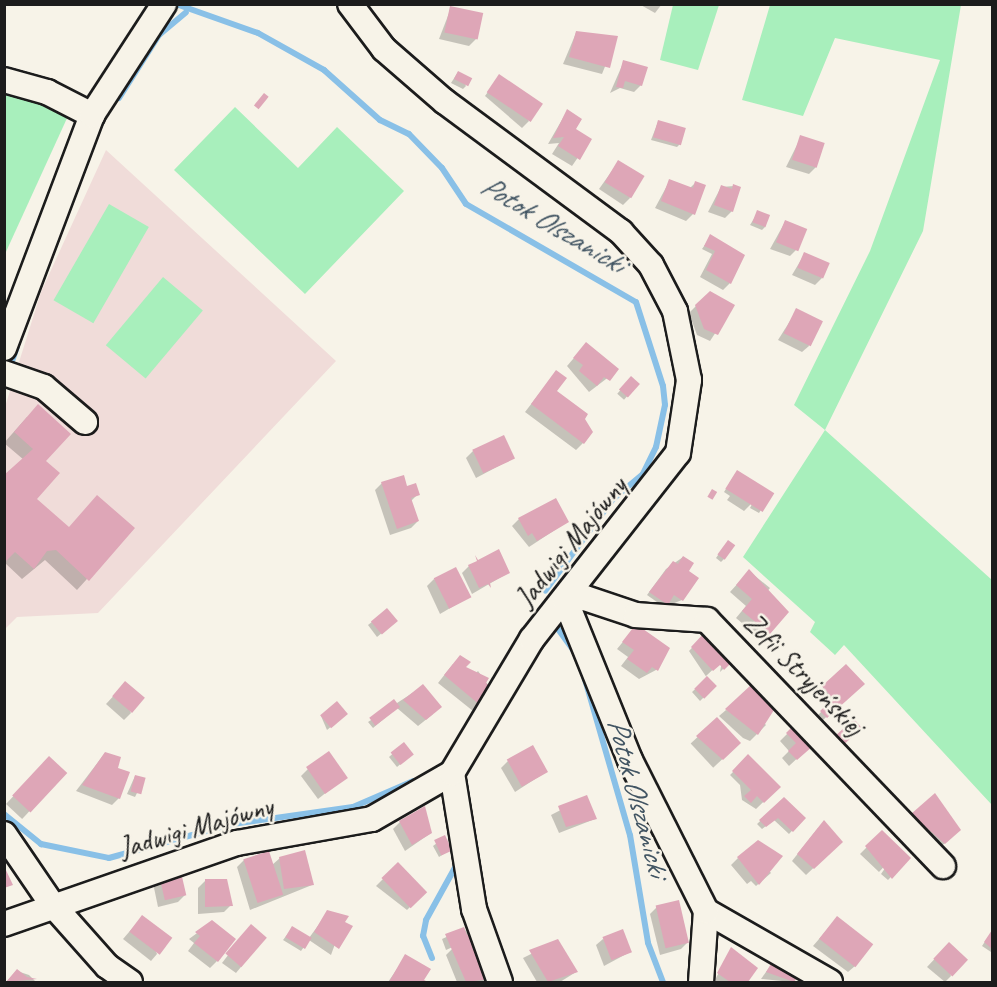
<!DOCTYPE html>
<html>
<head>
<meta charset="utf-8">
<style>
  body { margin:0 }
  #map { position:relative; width:997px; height:987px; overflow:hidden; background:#f7f3e8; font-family:Caveat,sans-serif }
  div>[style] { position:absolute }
  .built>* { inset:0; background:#f0dcd9 }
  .green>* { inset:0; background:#a8efbc; transform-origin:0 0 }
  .shadow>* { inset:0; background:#0003; transform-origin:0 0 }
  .stream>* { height:6px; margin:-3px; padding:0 3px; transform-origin:3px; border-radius:3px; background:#89c0e7 }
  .building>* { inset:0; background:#dea6b7; transform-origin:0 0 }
  .roads { filter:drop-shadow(2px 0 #1c1c1c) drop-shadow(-2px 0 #1c1c1c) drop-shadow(0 2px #1c1c1c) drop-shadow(0 -2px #1c1c1c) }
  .minor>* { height:24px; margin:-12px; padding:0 12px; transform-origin:12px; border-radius:12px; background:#f7f3e8 }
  span { translate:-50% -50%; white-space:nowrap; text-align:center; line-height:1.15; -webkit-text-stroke:5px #f7f3e8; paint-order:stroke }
  .street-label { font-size:28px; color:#1c1c1c }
  .water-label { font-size:30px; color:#425563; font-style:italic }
  .frame { position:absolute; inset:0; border:6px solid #1c1c1c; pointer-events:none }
</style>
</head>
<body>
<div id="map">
  <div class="built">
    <div style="clip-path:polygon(106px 150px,336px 361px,98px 613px,17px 617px,5px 629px,4px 410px,41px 292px)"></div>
  </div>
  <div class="green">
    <div style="clip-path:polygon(673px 5px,719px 5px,698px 70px,660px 60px)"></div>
    <div style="clip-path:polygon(770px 5px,961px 5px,923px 231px,825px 430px,992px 580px,992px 805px,844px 645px,835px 655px,810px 632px,815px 622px,743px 557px,825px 430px,794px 405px,870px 251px,940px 60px,835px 38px,803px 116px,742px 100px)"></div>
    <div style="clip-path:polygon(5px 88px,56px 104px,68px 116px,5px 254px)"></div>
    <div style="clip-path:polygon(235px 107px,298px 168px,337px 127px,404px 191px,305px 294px,174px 170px)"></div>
    <div style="left:109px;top:204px;width:46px;height:111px;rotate:30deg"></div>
    <div style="left:163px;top:277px;width:52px;height:89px;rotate:40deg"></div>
  </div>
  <div class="shadow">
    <div style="clip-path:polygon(639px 4px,662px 4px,655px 13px)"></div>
    <div style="clip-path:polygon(451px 8px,476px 39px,469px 46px,439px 39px)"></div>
    <div style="clip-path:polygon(576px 33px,617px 37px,602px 74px,563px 64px)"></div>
    <div style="clip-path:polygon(624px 61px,641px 85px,634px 92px,620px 88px,610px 93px)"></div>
    <div style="clip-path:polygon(458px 72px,466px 86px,463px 89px,451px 83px)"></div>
    <div style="clip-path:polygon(497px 79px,529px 121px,522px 128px,485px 96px)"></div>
    <div style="clip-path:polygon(567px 111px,573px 129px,590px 140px,572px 166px,552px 154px,559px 143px,548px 144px)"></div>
    <div style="clip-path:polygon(658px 122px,680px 144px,677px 147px,651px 140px)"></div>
    <div style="clip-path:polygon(801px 137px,816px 167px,809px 174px,786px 167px)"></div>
    <div style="clip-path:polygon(619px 161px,630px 198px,623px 205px,599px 189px)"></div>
    <div style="clip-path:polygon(670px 180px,690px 188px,696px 182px,693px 214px,686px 221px,655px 208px)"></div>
    <div style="clip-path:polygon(734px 186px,732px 211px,725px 218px,708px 212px,721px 187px)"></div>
    <div style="clip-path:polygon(758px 212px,765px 227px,762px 230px,750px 225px)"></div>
    <div style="clip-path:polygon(785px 222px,797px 249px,790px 256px,770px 249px)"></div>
    <div style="clip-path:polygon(711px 236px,730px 283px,723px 290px,700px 277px,712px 254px,702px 249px)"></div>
    <div style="clip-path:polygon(805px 253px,822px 278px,815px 285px,792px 275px)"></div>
    <div style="clip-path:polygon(696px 306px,733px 306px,710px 341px,697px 335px,689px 313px)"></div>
    <div style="clip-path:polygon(797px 310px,809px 346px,802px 352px,778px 340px)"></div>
    <div style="clip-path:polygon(586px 344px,610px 376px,589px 392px,567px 366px)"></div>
    <div style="clip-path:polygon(556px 372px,555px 391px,583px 419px,583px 443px,576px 450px,525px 412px)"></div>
    <div style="left:631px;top:378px;width:9px;height:21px;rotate:41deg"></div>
    <div style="clip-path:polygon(27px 417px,44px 461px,35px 499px,68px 529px,133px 528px,77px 590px,45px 560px,22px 579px,4px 562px,24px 460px,4px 443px)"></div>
    <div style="clip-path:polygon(473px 451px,514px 458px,476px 478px,466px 458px)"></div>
    <div style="clip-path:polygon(735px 474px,772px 493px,759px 513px,750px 508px,753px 502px,744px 511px,727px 500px,730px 496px,724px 492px)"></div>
    <div style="clip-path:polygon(382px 483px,418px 494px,411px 501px,418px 521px,411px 528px,390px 535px,375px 490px)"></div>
    <div style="clip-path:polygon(519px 519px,567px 522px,529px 547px,512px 526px)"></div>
    <div style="clip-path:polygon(725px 545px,724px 559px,721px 562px,716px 558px)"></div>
    <div style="clip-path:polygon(683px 557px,682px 600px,664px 607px,647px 595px,666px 569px)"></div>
    <div style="clip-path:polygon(469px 566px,508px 573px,472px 594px,462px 573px)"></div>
    <div style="clip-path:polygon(749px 571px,770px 588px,766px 593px,769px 633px,762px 640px,736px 618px,746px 606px,730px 592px)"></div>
    <div style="clip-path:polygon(434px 579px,469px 597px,440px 614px,427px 586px)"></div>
    <div style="clip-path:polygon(387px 610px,393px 624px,377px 637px,368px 625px)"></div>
    <div style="clip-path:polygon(636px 626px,668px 649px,656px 670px,639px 679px,621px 666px,628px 657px,617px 649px)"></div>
    <div style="clip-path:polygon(705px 634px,731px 661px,720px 672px,722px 661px,706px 676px,715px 686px,700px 701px,692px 692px,707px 678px,689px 651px)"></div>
    <div style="clip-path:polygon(453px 664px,474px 675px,478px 671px,491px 689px,473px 711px,438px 683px)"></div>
    <div style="clip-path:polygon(846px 666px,862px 684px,823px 720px,818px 715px,827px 706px,816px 694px)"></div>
    <div style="clip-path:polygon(423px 686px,433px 714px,418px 726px,397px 708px,373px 728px,368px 722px)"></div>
    <div style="clip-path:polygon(119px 690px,131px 713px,124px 720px,106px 704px)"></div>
    <div style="clip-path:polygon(726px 710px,761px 720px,766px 725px,750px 741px,743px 738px,719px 716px)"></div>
    <div style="clip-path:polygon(321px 716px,343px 717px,327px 730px)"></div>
    <div style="left:717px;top:719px;width:33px;height:36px;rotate:47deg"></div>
    <div style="clip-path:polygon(794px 727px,804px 752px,789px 766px,782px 758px,789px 751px,780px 741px)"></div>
    <div style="clip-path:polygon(404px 744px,409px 757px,397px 767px,389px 757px)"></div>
    <div style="clip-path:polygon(105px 753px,116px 769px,119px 798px,112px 805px,76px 791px)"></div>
    <div style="clip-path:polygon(748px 757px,779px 787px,756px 809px,742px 800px,740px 785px,730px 775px)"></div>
    <div style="left:49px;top:758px;width:22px;height:63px;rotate:43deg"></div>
    <div style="clip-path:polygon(508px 761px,546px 772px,515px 792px,501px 768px)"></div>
    <div style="clip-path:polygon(308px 769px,346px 777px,318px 799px,301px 776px)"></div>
    <div style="clip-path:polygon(135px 776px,144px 779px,135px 797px,127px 794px)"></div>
    <div style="clip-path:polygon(586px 797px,595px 819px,559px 833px,551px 815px)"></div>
    <div style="clip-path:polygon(784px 799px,804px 818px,789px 834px,774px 820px,762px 829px,757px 824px)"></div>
    <div style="clip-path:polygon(912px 815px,952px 837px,937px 850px,905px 821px)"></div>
    <div style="clip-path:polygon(400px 822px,431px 833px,405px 851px,393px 829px)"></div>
    <div style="clip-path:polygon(818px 828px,841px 842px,806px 875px,792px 861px)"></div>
    <div style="clip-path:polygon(882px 832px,909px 858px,888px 880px,881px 874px,892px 858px,879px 872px,860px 854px)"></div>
    <div style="clip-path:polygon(445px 837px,450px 850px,439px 857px,433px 846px)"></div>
    <div style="clip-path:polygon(280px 858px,312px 885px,250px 910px,237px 867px,244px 860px,272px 865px)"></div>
    <div style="clip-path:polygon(738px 858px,767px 868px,771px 873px,756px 886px,751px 881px,747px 884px,731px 865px)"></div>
    <div style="clip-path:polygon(398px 864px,425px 892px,407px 910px,376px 886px)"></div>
    <div style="clip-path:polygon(160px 876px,185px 895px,178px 902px,158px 907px,153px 883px)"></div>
    <div style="clip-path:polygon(205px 881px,231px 905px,224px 912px,198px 914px,198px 888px)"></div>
    <div style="clip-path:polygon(657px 907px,688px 942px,681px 949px,660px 955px,650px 914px)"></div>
    <div style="clip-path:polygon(328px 912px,343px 922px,331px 955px,309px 940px,301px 951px,283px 940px,292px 928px,309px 938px)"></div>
    <div style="clip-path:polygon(142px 917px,157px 954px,151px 961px,123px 939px)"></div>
    <div style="clip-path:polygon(837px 918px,855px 966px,848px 972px,813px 946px)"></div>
    <div style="clip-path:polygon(212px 922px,217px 961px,210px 968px,188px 951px,194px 943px,189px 939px)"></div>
    <div style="clip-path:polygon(464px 929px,473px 938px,488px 979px,485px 982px,457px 982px,446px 955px,455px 946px,446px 950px,442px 939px)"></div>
    <div style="clip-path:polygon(992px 931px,992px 950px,991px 952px,982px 946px)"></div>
    <div style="clip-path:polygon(245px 933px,265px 938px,236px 973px,222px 963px)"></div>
    <div style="clip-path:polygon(603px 939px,630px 952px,604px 966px,596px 945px)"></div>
    <div style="clip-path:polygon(557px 941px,576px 972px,560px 982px,537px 982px,523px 958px)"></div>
    <div style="clip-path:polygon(731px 949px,756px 968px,746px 982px,714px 982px)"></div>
    <div style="clip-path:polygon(942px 951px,951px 976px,945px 982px,927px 967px)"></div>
    <div style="clip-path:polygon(406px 956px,422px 981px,425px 982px,388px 982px)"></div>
    <div style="clip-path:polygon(774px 961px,798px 974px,792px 982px,761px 979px)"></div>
    <div style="clip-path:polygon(17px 971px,29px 975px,36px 982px,6px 982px)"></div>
  </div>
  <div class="stream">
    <div style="left:176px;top:4px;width:87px;rotate:19.5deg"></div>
    <div style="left:258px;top:33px;width:76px;rotate:29.3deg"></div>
    <div style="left:324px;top:70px;width:75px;rotate:41.8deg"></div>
    <div style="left:380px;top:120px;width:32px;rotate:26deg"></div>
    <div style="left:409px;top:134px;width:47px;rotate:45.9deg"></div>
    <div style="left:442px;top:168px;width:43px;rotate:56.3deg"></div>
    <div style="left:466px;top:204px;width:196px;rotate:30deg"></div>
    <div style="left:636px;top:302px;width:88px;rotate:72.2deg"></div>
    <div style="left:663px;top:386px;width:19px;rotate:84deg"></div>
    <div style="left:665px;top:405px;width:43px;rotate:102.1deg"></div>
    <div style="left:656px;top:447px;width:30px;rotate:116deg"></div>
    <div style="left:643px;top:474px;width:39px;rotate:140deg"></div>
    <div style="left:613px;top:499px;width:114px;rotate:126.5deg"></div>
    <div style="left:119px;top:98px;width:75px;rotate:-57.6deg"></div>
    <div style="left:159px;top:35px;width:35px;rotate:-40deg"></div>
    <div style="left:10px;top:367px;width:21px;rotate:-71deg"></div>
    <div style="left:558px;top:629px;width:32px;rotate:54deg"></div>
    <div style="left:584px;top:676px;width:166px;rotate:73.9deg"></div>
    <div style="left:630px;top:835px;width:109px;rotate:80.5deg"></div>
    <div style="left:648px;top:943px;width:42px;rotate:69deg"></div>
    <div style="left:4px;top:814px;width:48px;rotate:39deg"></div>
    <div style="left:41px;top:844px;width:69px;rotate:11.6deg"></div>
    <div style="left:109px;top:858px;width:128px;rotate:-15.5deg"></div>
    <div style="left:232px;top:824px;width:122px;rotate:-8deg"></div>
    <div style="left:353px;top:807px;width:65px;rotate:-23.4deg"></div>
    <div style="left:432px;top:958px;width:24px;rotate:-112deg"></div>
    <div style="left:423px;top:936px;width:16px;rotate:-79deg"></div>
    <div style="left:426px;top:920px;width:66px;rotate:-61.1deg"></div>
  </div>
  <div class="building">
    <div style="left:450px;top:6px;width:34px;height:27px;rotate:12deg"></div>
    <div style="clip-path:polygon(576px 31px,618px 36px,610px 68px,569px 57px)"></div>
    <div style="clip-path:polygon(623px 60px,648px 67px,642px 86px,625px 81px,623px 88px,616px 87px)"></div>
    <div style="left:458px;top:71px;width:16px;height:9px;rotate:27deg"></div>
    <div style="left:499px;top:74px;width:53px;height:22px;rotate:34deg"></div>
    <div style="left:264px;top:93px;width:6px;height:16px;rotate:39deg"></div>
    <div style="clip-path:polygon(567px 109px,582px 119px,576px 129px,592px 139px,580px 160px,558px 146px,564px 137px,553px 138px)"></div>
    <div style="left:658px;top:120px;width:29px;height:18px;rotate:16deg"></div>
    <div style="left:800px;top:135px;width:26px;height:26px;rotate:18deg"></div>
    <div style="left:618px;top:160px;width:31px;height:26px;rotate:31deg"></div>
    <div style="clip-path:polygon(669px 179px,693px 188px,695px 181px,706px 185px,695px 215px,661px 201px)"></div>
    <div style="clip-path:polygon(733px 184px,741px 187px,733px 212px,714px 205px,721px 185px,732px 189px)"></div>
    <div style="left:757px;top:210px;width:14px;height:13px;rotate:21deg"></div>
    <div style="left:785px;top:220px;width:24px;height:24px;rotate:22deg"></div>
    <div style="clip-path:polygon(710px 234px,745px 255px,731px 284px,706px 270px,715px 251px,704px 246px)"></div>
    <div style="left:804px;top:252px;width:28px;height:17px;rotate:23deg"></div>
    <div style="clip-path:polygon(710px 291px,735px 305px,718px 335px,704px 329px,695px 305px)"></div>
    <div style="left:796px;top:308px;width:30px;height:28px;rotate:26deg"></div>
    <div style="clip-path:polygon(586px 342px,619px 369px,610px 381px,604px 377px,597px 386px,579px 371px,583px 365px,573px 358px)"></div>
    <div style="clip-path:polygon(556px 370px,567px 378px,557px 391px,588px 414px,585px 419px,593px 432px,584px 444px,531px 404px)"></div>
    <div style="left:631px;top:376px;width:12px;height:18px;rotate:42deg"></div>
    <div style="clip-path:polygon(38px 404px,71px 434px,46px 461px,60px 473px,37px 499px,69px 527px,97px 495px,135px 528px,89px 581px,56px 550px,47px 551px,34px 569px,15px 552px,4px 563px,4px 475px,33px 449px,14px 432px)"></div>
    <div style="left:504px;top:435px;width:26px;height:35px;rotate:65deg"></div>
    <div style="left:737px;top:470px;width:44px;height:22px;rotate:32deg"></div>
    <div style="clip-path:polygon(404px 475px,407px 486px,416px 483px,420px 495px,411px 498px,419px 521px,397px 529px,381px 482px)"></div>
    <div style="left:712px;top:489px;width:6px;height:9px;rotate:31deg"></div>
    <div style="clip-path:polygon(556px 498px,569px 522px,537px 541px,532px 533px,528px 536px,518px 518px)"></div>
    <div style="left:728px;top:540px;width:9px;height:18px;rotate:36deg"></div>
    <div style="clip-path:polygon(499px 549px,510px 573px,490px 583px,491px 588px,488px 584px,479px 588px,468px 565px,477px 561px,475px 555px,478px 560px)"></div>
    <div style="clip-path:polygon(683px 556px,694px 563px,689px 571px,699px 578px,683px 601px,674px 595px,668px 605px,649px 592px,673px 561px,678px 564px)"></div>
    <div style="left:456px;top:567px;width:34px;height:25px;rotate:63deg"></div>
    <div style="clip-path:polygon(749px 569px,789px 612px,770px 634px,742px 611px,752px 599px,736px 585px)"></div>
    <div style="left:387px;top:608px;width:17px;height:21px;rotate:50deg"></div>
    <div style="clip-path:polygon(636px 624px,670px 648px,658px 671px,652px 667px,647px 673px,627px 659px,634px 650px,622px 642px)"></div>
    <div style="clip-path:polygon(705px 632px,733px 661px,724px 670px,720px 665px,713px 671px,691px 647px)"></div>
    <div style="clip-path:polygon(460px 655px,471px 662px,466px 667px,489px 678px,486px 683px,493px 689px,481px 706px,444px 675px)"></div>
    <div style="clip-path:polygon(846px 664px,865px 684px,827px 718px,820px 711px,833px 699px,822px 686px)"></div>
    <div style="left:707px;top:676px;width:14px;height:18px;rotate:45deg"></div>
    <div style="left:125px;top:681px;width:26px;height:20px;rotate:40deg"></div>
    <div style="clip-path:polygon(423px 684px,442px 707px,426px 720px,403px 700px)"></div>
    <div style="clip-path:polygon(751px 685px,774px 710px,758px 735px,725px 709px)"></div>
    <div style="left:394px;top:699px;width:10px;height:31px;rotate:53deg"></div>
    <div style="left:337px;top:701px;width:17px;height:22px;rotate:50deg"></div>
    <div style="clip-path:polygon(717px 717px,741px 743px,723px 760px,696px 736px)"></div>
    <div style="clip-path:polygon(854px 719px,862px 728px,840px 748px,835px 736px)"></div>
    <div style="clip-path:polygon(794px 725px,813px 746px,797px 760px,788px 751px,796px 743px,786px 733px)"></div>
    <div style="left:404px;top:742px;width:16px;height:17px;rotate:52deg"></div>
    <div style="left:533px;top:745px;width:31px;height:30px;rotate:61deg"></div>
    <div style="left:329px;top:751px;width:33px;height:28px;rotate:55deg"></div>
    <div style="clip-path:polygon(105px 752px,121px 757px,118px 768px,130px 772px,120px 799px,82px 785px)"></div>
    <div style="clip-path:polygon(748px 754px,781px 787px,764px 803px,757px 796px,751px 803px,744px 796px,751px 790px,732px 771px)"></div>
    <div style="left:49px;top:756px;width:25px;height:54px;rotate:43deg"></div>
    <div style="left:135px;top:775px;width:11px;height:17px;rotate:15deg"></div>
    <div style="clip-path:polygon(935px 793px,961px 830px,945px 844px,911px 814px)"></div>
    <div style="clip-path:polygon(587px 795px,597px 819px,566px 827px,558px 806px)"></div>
    <div style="clip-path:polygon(784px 797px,806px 818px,793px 832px,778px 818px,766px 827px,759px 820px)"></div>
    <div style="clip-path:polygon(425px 806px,432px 833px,412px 845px,399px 821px)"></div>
    <div style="clip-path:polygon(824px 820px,843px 842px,814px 869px,797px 854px)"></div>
    <div style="clip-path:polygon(882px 830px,911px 858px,892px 879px,865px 846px)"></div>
    <div style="left:445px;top:835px;width:17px;height:12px;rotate:65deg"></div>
    <div style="clip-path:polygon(758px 840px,783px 856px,759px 885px,737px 857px)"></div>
    <div style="clip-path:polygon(305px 850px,314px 885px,284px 889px,279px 857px)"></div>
    <div style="left:269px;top:851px;width:46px;height:27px;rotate:72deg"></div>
    <div style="left:398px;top:862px;width:42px;height:23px;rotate:46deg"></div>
    <div style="clip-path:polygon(4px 866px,13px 885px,4px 888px)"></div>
    <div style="left:180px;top:868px;width:28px;height:22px;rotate:77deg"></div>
    <div style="clip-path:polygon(205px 879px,227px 879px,233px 906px,205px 907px)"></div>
    <div style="left:679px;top:900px;width:44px;height:24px;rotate:77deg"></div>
    <div style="clip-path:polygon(327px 910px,349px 916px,345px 922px,353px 926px,339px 949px,314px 932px)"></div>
    <div style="left:142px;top:915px;width:38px;height:21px;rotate:37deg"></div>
    <div style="left:837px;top:916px;width:46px;height:29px;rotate:38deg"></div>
    <div style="clip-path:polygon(212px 920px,236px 939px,218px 962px,194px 943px,200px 936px,195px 932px)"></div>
    <div style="left:251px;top:924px;width:21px;height:39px;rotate:41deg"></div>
    <div style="left:292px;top:926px;width:23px;height:13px;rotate:31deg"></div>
    <div style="clip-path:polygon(464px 927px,467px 935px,472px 933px,490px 979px,466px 982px,445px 934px)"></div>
    <div style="left:623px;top:929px;width:25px;height:22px;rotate:69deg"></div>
    <div style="clip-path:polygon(992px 930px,992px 949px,984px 942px)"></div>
    <div style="clip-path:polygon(558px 939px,578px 972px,548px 982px,529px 950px)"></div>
    <div style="left:949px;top:942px;width:26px;height:23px;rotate:43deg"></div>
    <div style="clip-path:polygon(731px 947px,758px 968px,748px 982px,730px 982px,717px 973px)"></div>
    <div style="clip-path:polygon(405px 954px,431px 969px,424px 980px,428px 982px,389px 982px)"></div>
    <div style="clip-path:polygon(774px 959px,800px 973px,794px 982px,766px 972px)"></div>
    <div style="clip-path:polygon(17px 969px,27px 977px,37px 979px,6px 982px)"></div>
  </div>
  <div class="roads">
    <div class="minor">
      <div style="left:4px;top:80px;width:45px;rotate:15.6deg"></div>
      <div style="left:47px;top:92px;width:51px;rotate:27.1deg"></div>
      <div style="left:4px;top:348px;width:249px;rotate:-69.3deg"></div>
      <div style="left:92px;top:115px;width:132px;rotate:-57deg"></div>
      <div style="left:4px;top:373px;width:42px;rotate:19.3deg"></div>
      <div style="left:44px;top:387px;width:54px;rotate:40.5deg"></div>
      <div style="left:452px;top:773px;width:138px;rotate:80.8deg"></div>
      <div style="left:474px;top:909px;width:77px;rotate:70.4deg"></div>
      <div style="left:4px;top:834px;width:83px;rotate:55.7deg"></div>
      <div style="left:51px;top:903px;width:84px;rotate:48.4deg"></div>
      <div style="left:107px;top:966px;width:28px;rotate:35deg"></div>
      <div style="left:4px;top:924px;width:247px;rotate:-19.2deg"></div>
      <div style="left:237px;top:843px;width:137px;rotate:-10.1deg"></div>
      <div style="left:372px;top:819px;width:92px;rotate:-29.9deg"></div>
      <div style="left:452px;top:773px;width:156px;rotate:-59.2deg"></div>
      <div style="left:532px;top:639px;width:236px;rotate:-51.9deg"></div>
      <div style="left:678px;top:453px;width:74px;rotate:-81.4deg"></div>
      <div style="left:689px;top:380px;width:70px;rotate:-101.5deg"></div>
      <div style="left:675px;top:311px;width:52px;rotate:-117.6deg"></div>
      <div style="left:651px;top:265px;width:45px;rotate:-132.3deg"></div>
      <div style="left:621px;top:232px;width:219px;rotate:-143.5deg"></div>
      <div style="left:445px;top:102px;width:81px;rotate:-139deg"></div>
      <div style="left:384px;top:49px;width:56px;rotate:-127.1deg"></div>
      <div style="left:701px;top:982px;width:71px;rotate:-86deg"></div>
      <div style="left:830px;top:982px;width:143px;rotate:-150.2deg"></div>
      <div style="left:706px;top:911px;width:169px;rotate:-116.7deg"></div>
      <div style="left:630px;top:760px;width:174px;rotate:-112deg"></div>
      <div style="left:565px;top:599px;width:20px;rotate:-3deg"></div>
      <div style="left:585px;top:598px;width:54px;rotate:18.4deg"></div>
      <div style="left:636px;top:615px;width:71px;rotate:4deg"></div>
      <div style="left:707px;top:620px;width:341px;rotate:46.2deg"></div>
    </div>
  </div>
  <div class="street-label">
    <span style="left:571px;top:542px;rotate:-51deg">Jadwigi Majówny</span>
    <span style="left:804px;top:674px;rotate:46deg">Zofii Stryjeńskiej</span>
    <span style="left:196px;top:827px;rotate:-16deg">Jadwigi Majówny</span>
  </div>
  <div class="water-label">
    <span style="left:553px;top:224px;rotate:31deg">Potok Olszanicki</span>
    <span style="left:638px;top:797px;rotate:75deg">Potok Olszanicki</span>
  </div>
  <div class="frame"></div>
</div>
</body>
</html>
